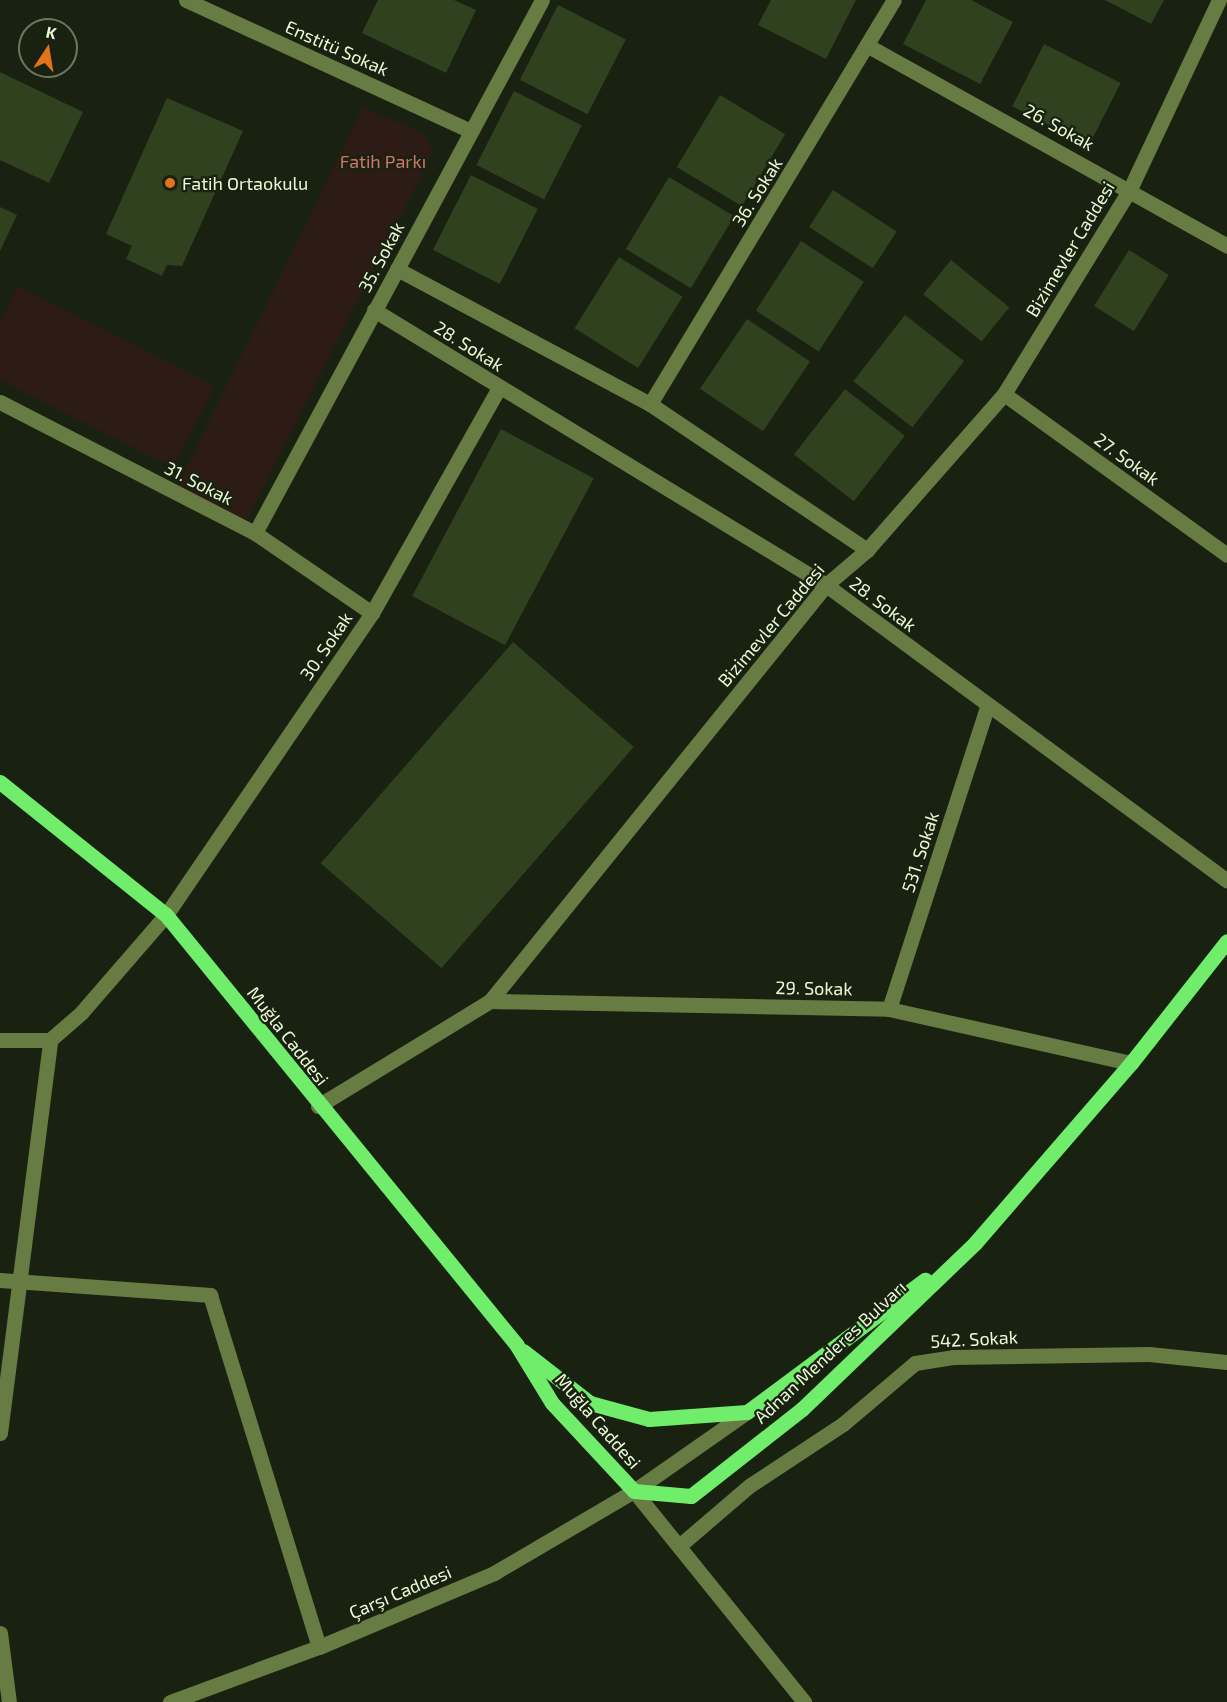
<!DOCTYPE html>
<html>
<head>
<meta charset="utf-8">
<style>
  body { margin:0 }
  #map { position:relative; width:1227px; height:1702px; overflow:hidden; background:#192211; font-family:"Exo 2",sans-serif }
  div>[style] { position:absolute }
  .green>* { inset:0; background:#2c1c15 }
  .building>* { inset:0; background:#2f411f; transform-origin:0 0 }
  .minor>* { height:15px; margin:-7.5px; padding:0 7.5px; transform-origin:7.5px; border-radius:7.5px; background:#667c42 }
  .major>* { height:15px; margin:-7.5px; padding:0 7.5px; transform-origin:7.5px; border-radius:7.5px; background:#6fed6b }
  .dots>* { width:16px; height:16px; translate:-50% -50%; box-sizing:border-box; border:3px solid #192211; border-radius:50% }
  span { translate:-50% -50%; white-space:nowrap; text-align:center; line-height:1.15; -webkit-text-stroke:4.5px #192211; paint-order:stroke }
  .street-label { font-size:18px; color:#eafad7 }
  .park-label { font-size:18px; color:#d2756c }
  .poi-label { font-size:18px; color:#eafad7 }
  .left { translate:0 -50%; text-align:left }
  .north { position:absolute; left:18px; top:18px; width:60px; height:60px; box-sizing:border-box; background:#192211; border:2px solid #6d7860; border-radius:50%; rotate:12deg; font-size:16px; font-weight:700; line-height:24px; text-align:center; color:#eafad7 }
  .north::after { content:''; display:block; margin:auto; width:21px; height:27px; background:#e2741c; clip-path:polygon(50% 0,100% 100%,50% 72%,0 100%) }
</style>
</head>
<body>
<div id="map">
  <div class="green">
    <div style="clip-path:polygon(363px 107px,424px 134px,433px 152px,247px 520px,178px 485px)"></div>
    <div style="clip-path:polygon(18px 286px,215px 386px,173px 468px,0 380px,0 321px)"></div>
  </div>
  <div class="building">
    <div style="clip-path:polygon(378px 0,454px 0,476px 10px,446px 73px,362px 33px)"></div>
    <div style="clip-path:polygon(771px 0,856px 0,826px 59px,758px 25px)"></div>
    <div style="clip-path:polygon(926px 0,971px 0,1013px 22px,980px 84px,903px 44px)"></div>
    <div style="clip-path:polygon(1105px 0,1164px 0,1151px 24px)"></div>
    <div style="left:558px;top:5px;width:76px;height:84px;rotate:27deg"></div>
    <div style="left:1044px;top:44px;width:86px;height:70px;rotate:27deg"></div>
    <div style="clip-path:polygon(0 72px,83px 112px,49px 183px,0 160px)"></div>
    <div style="left:514px;top:91px;width:76px;height:83px;rotate:27deg"></div>
    <div style="left:720px;top:95px;width:76px;height:84px;rotate:31deg"></div>
    <div style="clip-path:polygon(167px 98px,243px 131px,182px 266px,167px 265px,162px 276px,126px 259px,132px 246px,106px 234px)"></div>
    <div style="left:471px;top:175px;width:75px;height:84px;rotate:27deg"></div>
    <div style="left:669px;top:177px;width:76px;height:84px;rotate:31deg"></div>
    <div style="left:833px;top:190px;width:76px;height:44px;rotate:33deg"></div>
    <div style="clip-path:polygon(0 207px,17px 215px,0 251px)"></div>
    <div style="left:801px;top:241px;width:75px;height:83px;rotate:33deg"></div>
    <div style="left:1129px;top:250px;width:47px;height:66px;rotate:32deg"></div>
    <div style="left:619px;top:257px;width:75px;height:84px;rotate:32deg"></div>
    <div style="left:951px;top:260px;width:75px;height:44px;rotate:39deg"></div>
    <div style="left:905px;top:315px;width:75px;height:84px;rotate:38deg"></div>
    <div style="left:747px;top:319px;width:76px;height:84px;rotate:34deg"></div>
    <div style="left:845px;top:389px;width:76px;height:83px;rotate:38deg"></div>
    <div style="left:501px;top:429px;width:105px;height:189px;rotate:28deg"></div>
    <div style="left:513px;top:642px;width:160px;height:293px;rotate:41deg"></div>
  </div>
  <div class="minor">
    <div style="left:186px;top:0;width:314px;rotate:24.7deg"></div>
    <div style="left:870px;top:47px;width:409px;rotate:29.1deg"></div>
    <div style="left:397px;top:269px;width:287px;rotate:28.1deg"></div>
    <div style="left:650px;top:404px;width:262px;rotate:33.9deg"></div>
    <div style="left:374px;top:310px;width:529px;rotate:31.32deg"></div>
    <div style="left:826px;top:585px;width:498px;rotate:36.4deg"></div>
    <div style="left:1004px;top:394px;width:275px;rotate:35.8deg"></div>
    <div style="left:0;top:402px;width:287px;rotate:27.2deg"></div>
    <div style="left:255px;top:533px;width:142px;rotate:34.4deg"></div>
    <div style="left:650px;top:404px;width:472px;rotate:-58.9deg"></div>
    <div style="left:255px;top:533px;width:605px;rotate:-61.7deg"></div>
    <div style="left:490px;top:1001px;width:399px;rotate:1.1deg"></div>
    <div style="left:889px;top:1009px;width:248px;rotate:12.6deg"></div>
    <div style="left:889px;top:1009px;width:318px;rotate:-72deg"></div>
    <div style="left:0;top:1040px;width:50px"></div>
    <div style="left:50px;top:1040px;width:41px;rotate:-41.1deg"></div>
    <div style="left:81px;top:1013px;width:130px;rotate:-49.1deg"></div>
    <div style="left:166px;top:915px;width:366px;rotate:-55.7deg"></div>
    <div style="left:372px;top:613px;width:258px;rotate:-60.6deg"></div>
    <div style="left:318px;top:1106px;width:202px;rotate:-31.4deg"></div>
    <div style="left:490px;top:1001px;width:535px;rotate:-51.07deg"></div>
    <div style="left:826px;top:585px;width:54px;rotate:-40.5deg"></div>
    <div style="left:867px;top:550px;width:208px;rotate:-48.7deg"></div>
    <div style="left:1004px;top:394px;width:241px;rotate:-58.4deg"></div>
    <div style="left:1130px;top:189px;width:209px;rotate:-64.8deg"></div>
    <div style="left:0;top:1280px;width:211px;rotate:4.1deg"></div>
    <div style="left:210px;top:1295px;width:368px;rotate:72.8deg"></div>
    <div style="left:0;top:1433px;width:396px;rotate:-82.7deg"></div>
    <div style="left:634px;top:1491px;width:271px;rotate:51.1deg"></div>
    <div style="left:679px;top:1546px;width:92px;rotate:-40.6deg"></div>
    <div style="left:749px;top:1486px;width:113px;rotate:-33.4deg"></div>
    <div style="left:843px;top:1424px;width:94px;rotate:-40.3deg"></div>
    <div style="left:915px;top:1363px;width:38px;rotate:-9deg"></div>
    <div style="left:953px;top:1357px;width:196px;rotate:-0.9deg"></div>
    <div style="left:1149px;top:1354px;width:78px;rotate:5.9deg"></div>
    <div style="left:0;top:1633px;width:70px;rotate:82.6deg"></div>
    <div style="left:170px;top:1702px;width:159px;rotate:-20.3deg"></div>
    <div style="left:319px;top:1647px;width:190px;rotate:-22.9deg"></div>
    <div style="left:494px;top:1573px;width:162px;rotate:-30.4deg"></div>
    <div style="left:634px;top:1491px;width:138px;rotate:-35deg"></div>
  </div>
  <div class="major">
    <div style="left:0;top:782px;width:213px;rotate:38.7deg"></div>
    <div style="left:166px;top:915px;width:554px;rotate:50.79deg"></div>
    <div style="left:516px;top:1344px;width:69px;rotate:58.6deg"></div>
    <div style="left:552px;top:1403px;width:120px;rotate:47deg"></div>
    <div style="left:634px;top:1491px;width:57px;rotate:5deg"></div>
    <div style="left:691px;top:1496px;width:141px;rotate:-38.1deg"></div>
    <div style="left:802px;top:1409px;width:240px;rotate:-43.8deg"></div>
    <div style="left:975px;top:1243px;width:238px;rotate:-49.1deg"></div>
    <div style="left:1131px;top:1063px;width:155px;rotate:-51.8deg"></div>
    <div style="left:523px;top:1351px;width:85px;rotate:37.8deg"></div>
    <div style="left:590px;top:1403px;width:61px;rotate:15.2deg"></div>
    <div style="left:649px;top:1419px;width:98px;rotate:-4.1deg"></div>
    <div style="left:747px;top:1412px;width:222px;rotate:-36.6deg"></div>
  </div>
  <div class="dots">
    <div style="left:170px;top:183px;background:#e2741c"></div>
  </div>
  <div class="street-label">
    <span style="left:337px;top:48px;rotate:24deg">Enstitü Sokak</span>
    <span style="left:1059px;top:127px;rotate:29deg">26. Sokak</span>
    <span style="left:757px;top:192px;rotate:-58deg">36. Sokak</span>
    <span style="left:1070px;top:249px;rotate:-59deg">Bizimevler Caddesi</span>
    <span style="left:381px;top:257px;rotate:-62deg">35. Sokak</span>
    <span style="left:469px;top:346px;rotate:32deg">28. Sokak</span>
    <span style="left:1127px;top:459px;rotate:36deg">27. Sokak</span>
    <span style="left:199px;top:483px;rotate:27deg">31. Sokak</span>
    <span style="left:883px;top:604px;rotate:37deg">28. Sokak</span>
    <span style="left:771px;top:625px;rotate:-50deg">Bizimevler Caddesi</span>
    <span style="left:326px;top:646px;rotate:-56deg">30. Sokak</span>
    <span style="left:920px;top:852px;rotate:-72deg">531. Sokak</span>
    <span style="left:814px;top:988px;rotate:1deg">29. Sokak</span>
    <span style="left:288px;top:1036px;rotate:52deg">Muğla Caddesi</span>
    <span style="left:974px;top:1339px;rotate:-3deg">542. Sokak</span>
    <span style="left:830px;top:1352px;rotate:-43deg">Adnan Menderes Bulvarı</span>
    <span style="left:598px;top:1421px;rotate:49deg">Muğla Caddesi</span>
    <span style="left:400px;top:1592px;rotate:-23deg">Çarşı Caddesi</span>
  </div>
  <div class="park-label">
    <span style="left:383px;top:161px">Fatih Parkı</span>
  </div>
  <div class="poi-label">
    <span class="left" style="left:182px;top:183px">Fatih Ortaokulu</span>
  </div>
  <div class="north">K</div>
</div>
</body>
</html>
